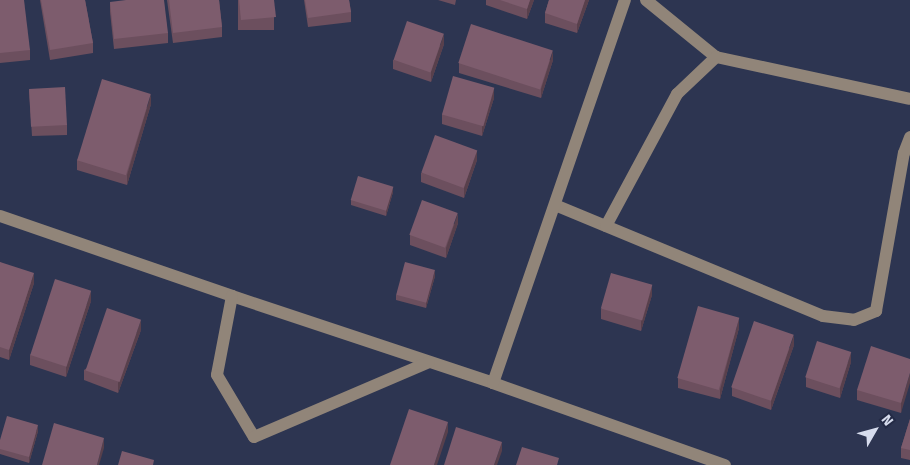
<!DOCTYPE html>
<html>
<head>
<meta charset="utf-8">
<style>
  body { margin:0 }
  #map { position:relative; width:910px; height:465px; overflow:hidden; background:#2d3551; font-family:"Fira Sans",sans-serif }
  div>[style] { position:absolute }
  .minor>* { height:12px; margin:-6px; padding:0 6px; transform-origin:6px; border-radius:6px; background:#918579 }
  .wall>* { inset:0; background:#6c4f5e; transform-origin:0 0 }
  .shaded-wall>* { inset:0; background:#58404c }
  .building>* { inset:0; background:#7d5c6d; transform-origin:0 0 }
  span { translate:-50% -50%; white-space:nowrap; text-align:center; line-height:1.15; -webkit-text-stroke:5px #242b46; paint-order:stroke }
  .north { position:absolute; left:850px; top:405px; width:50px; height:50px; -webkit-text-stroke:4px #242b46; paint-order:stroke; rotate:52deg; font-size:14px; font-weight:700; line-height:20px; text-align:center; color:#d6dced }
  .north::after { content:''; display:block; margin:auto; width:18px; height:22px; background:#d6dced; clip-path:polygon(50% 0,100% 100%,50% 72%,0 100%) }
</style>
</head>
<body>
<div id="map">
  <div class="minor">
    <div style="left:646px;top:0;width:90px;rotate:39.2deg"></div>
    <div style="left:716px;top:57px;width:198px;rotate:12.2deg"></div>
    <div style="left:555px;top:205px;width:290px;rotate:22.5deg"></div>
    <div style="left:823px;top:316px;width:31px;rotate:7deg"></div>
    <div style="left:854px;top:320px;width:24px;rotate:-22deg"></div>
    <div style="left:876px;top:311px;width:160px;rotate:-80deg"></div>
    <div style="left:904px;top:153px;width:17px;rotate:-69deg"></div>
    <div style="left:0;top:216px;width:245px;rotate:19deg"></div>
    <div style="left:232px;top:296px;width:275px;rotate:18.4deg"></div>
    <div style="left:493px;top:383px;width:246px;rotate:19.5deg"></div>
    <div style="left:606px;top:226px;width:150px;rotate:-61.7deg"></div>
    <div style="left:677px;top:94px;width:54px;rotate:-43.5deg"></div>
    <div style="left:232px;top:296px;width:80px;rotate:100.8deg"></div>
    <div style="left:217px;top:375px;width:72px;rotate:59.2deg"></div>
    <div style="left:254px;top:437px;width:190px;rotate:-23.2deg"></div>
    <div style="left:493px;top:383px;width:405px;rotate:-71deg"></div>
  </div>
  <div class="wall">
    <div style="clip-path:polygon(0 0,30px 50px,30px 60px,0 63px)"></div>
    <div style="clip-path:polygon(40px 0,85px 0,93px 43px,93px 53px,50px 60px)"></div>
    <div style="clip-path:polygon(167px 0,219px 0,222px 27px,222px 37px,173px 43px)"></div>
    <div style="left:238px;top:0;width:36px;height:30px"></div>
    <div style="clip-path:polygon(304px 0,349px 0,351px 12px,351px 22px,308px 27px)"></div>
    <div style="clip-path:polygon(438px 0,456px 0,455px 5px)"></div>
    <div style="clip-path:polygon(486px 0,534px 0,527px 19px,486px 5px)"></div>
    <div style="clip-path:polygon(549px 0,589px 0,577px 33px,545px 23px,545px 13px)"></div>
    <div style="clip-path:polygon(110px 2px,168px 33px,168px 43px,114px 49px,110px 12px)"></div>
    <div style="clip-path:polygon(444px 44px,431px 82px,393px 69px,393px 60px)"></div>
    <div style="clip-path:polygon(553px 60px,541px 98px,459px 73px,459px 63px)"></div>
    <div style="clip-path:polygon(29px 89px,67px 125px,67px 135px,32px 136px)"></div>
    <div style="clip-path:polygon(494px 98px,482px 136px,442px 124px,442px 114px)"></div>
    <div style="clip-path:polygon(151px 104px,127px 185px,77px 170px,77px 160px)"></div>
    <div style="clip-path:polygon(477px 160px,464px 198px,421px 182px,421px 173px)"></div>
    <div style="clip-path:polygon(393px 192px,386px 216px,351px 205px,351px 200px)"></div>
    <div style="clip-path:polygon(458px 223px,446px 258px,410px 245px,410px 235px)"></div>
    <div style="clip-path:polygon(0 262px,34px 283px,9px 360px,0 357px)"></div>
    <div style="clip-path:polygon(435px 276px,426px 308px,396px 300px,396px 295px)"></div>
    <div style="clip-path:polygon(652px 295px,641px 331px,601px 319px,601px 309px)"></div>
    <div style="clip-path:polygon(91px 301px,66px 377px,30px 365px,30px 355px)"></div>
    <div style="clip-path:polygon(739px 328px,720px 399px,678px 388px,678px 378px)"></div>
    <div style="clip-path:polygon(141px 330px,118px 393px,84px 380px,84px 370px)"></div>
    <div style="clip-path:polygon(794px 345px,771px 410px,732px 396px,732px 387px)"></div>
    <div style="clip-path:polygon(910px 359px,901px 413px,857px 400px,857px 390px)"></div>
    <div style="clip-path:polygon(851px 362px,840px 398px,806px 387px,806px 377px)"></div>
    <div style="clip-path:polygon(910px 419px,910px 460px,901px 458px,901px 448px)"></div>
    <div style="clip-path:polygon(38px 431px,29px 463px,0 454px,0 440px)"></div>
  </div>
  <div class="shaded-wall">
    <div style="clip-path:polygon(530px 0,534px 0,527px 19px,527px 9px)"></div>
    <div style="clip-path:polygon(585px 0,589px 0,577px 33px,577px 24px)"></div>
    <div style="clip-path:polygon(444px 34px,444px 44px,431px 82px,431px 72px)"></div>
    <div style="clip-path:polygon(553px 51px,553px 60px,541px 98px,541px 89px)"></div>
    <div style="clip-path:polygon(494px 88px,494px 98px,482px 136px,482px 127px)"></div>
    <div style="clip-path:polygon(151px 94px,151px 104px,127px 185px,127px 175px)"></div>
    <div style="clip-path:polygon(477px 150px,477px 160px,464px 198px,464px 188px)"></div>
    <div style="clip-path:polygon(393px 187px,393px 192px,386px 216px,386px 210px)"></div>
    <div style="clip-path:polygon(458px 213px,458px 223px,446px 258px,446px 248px)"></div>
    <div style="clip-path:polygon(435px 270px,435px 276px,426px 308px,426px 303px)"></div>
    <div style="clip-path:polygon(34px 273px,34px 283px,9px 360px,9px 350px)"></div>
    <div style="clip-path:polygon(652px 285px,652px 295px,641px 331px,641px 321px)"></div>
    <div style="clip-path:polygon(91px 291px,91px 301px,66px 377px,66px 367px)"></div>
    <div style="clip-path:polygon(739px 318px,739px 328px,720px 399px,720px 390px)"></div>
    <div style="clip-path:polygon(141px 320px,141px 330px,118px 393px,118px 383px)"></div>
    <div style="clip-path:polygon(794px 335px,794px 345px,771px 410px,771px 401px)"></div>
    <div style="clip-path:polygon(851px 352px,851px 362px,840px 398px,840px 388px)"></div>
    <div style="clip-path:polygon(910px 373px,910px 383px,901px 413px,901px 403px)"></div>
    <div style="clip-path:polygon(448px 422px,448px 432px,437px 465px,434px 465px)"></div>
    <div style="clip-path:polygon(38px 425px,38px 431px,29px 463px,29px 457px)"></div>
    <div style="clip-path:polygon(104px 438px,104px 448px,99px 465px,97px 465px)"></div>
    <div style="clip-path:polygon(502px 442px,502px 451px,497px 465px,494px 465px)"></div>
  </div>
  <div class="building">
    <div style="clip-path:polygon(0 0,24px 0,30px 50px,0 53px)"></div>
    <div style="clip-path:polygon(41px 0,85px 0,93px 43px,50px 50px)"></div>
    <div style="clip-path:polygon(126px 0,164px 0,168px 33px,114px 39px,110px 2px)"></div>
    <div style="clip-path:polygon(169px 0,219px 0,222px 27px,173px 33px)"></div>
    <div style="clip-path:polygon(239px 0,274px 0,276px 17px,241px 20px)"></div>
    <div style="clip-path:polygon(305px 0,349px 0,351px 12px,308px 18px)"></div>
    <div style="clip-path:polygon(500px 0,530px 0,527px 9px)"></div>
    <div style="clip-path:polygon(549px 0,585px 0,577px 24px,545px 13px)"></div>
    <div style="left:407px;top:21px;width:39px;height:41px;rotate:19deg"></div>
    <div style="left:471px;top:24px;width:86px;height:41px;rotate:18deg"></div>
    <div style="left:453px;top:76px;width:43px;height:40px;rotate:16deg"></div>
    <div style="left:102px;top:79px;width:51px;height:85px;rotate:17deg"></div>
    <div style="left:65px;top:87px;width:38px;height:36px;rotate:87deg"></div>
    <div style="left:435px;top:135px;width:45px;height:40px;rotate:20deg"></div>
    <div style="left:358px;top:176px;width:37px;height:25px;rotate:17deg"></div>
    <div style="left:422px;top:200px;width:38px;height:37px;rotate:20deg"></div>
    <div style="clip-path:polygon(0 262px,34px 273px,9px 350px,0 347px)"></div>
    <div style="left:405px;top:262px;width:31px;height:34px;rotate:15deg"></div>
    <div style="left:611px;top:273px;width:43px;height:37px;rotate:16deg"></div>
    <div style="left:55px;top:279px;width:38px;height:80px;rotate:18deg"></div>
    <div style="left:698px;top:306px;width:43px;height:75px;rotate:16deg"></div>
    <div style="left:107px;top:308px;width:36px;height:66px;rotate:19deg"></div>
    <div style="left:754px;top:321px;width:42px;height:70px;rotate:19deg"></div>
    <div style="left:817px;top:341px;width:36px;height:38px;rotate:18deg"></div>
    <div style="clip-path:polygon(871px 346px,910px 359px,910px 373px,901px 403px,857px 390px)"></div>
    <div style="clip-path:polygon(409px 409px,448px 422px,434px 465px,390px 465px)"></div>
    <div style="clip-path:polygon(7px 416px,38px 425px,29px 457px,0 449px,0 440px)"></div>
    <div style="clip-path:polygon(910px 419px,910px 450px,901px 448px)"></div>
    <div style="clip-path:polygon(54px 423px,104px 438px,97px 465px,42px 465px)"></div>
    <div style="clip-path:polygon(456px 427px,502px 442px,494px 465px,444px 465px)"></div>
    <div style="clip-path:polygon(522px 447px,559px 458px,557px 465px,516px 465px)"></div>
    <div style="clip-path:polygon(122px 451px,154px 460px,153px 465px,118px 465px)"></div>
  </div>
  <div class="north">N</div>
</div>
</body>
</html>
